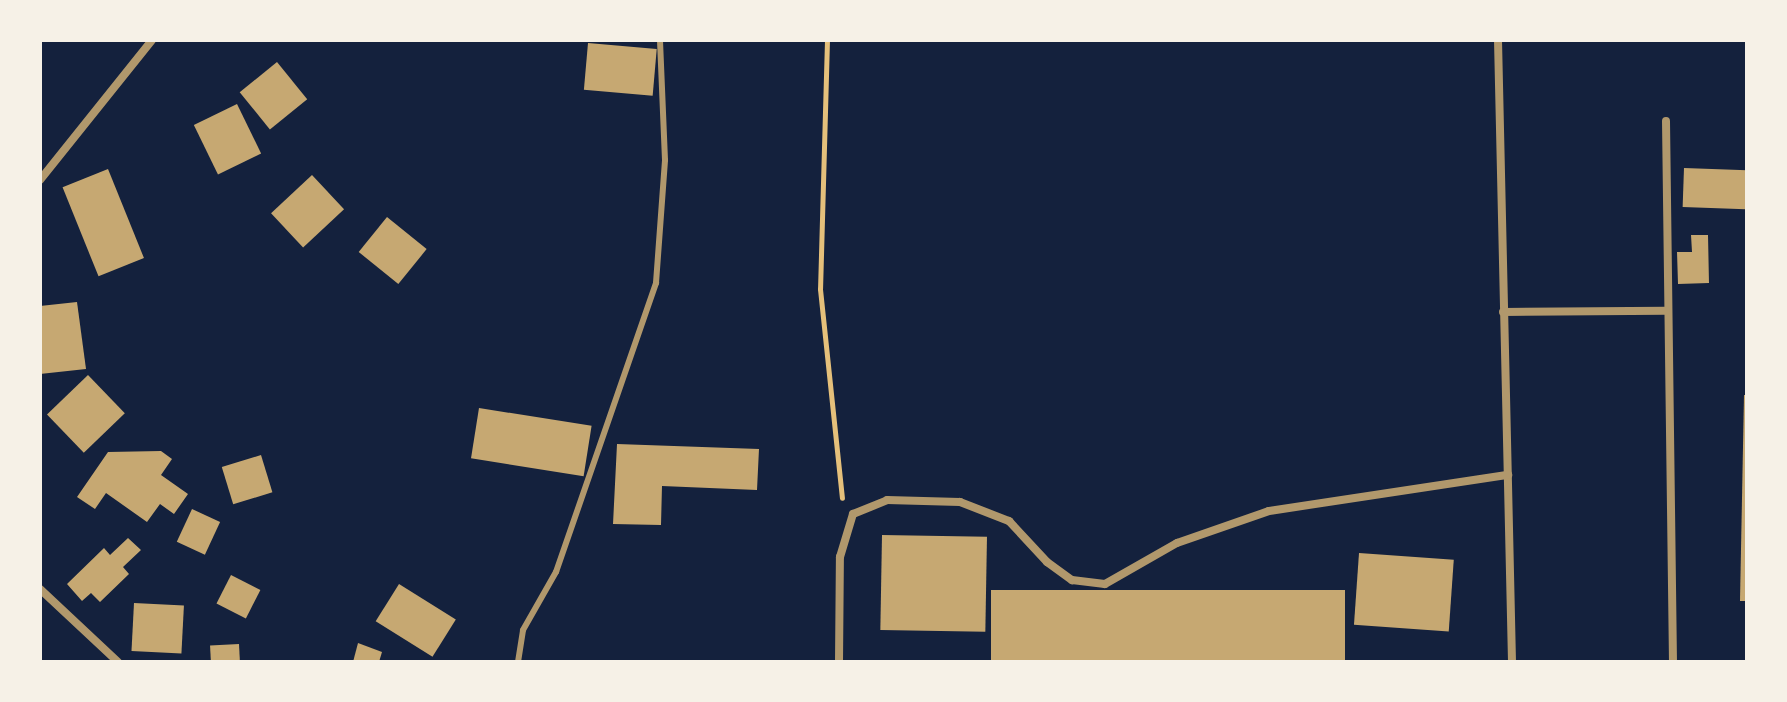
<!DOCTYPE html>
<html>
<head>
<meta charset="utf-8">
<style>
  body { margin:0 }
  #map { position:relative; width:1787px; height:702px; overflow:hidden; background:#14213d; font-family:Cabin,sans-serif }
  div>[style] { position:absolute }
  .building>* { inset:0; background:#c6a872; transform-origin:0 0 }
  .path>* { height:5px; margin:-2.5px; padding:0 2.5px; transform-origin:2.5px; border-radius:2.5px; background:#e5c07b }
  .service>* { height:6px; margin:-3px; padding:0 3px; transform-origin:3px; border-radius:3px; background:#b1986c }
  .minor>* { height:8px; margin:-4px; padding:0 4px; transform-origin:4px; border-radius:4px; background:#b1986c }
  span { translate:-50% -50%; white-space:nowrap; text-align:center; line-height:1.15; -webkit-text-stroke:6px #f6f1e7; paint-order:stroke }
  .frame { position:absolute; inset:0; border:42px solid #f6f1e7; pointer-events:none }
</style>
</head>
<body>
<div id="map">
  <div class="building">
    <div style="left:588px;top:43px;width:69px;height:47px;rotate:5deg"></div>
    <div style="left:277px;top:62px;width:48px;height:48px;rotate:51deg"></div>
    <div style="left:237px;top:104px;width:55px;height:48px;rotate:64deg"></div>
    <div style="left:1684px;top:168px;width:63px;height:39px;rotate:2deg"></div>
    <div style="left:108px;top:169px;width:96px;height:49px;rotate:68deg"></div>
    <div style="left:312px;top:175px;width:47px;height:56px;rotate:47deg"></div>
    <div style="left:387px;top:217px;width:51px;height:45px;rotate:39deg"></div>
    <div style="clip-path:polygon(1691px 235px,1708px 235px,1709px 283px,1678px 284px,1677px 252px,1692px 252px)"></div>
    <div style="clip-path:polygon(77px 302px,86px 369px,40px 374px,40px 306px)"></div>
    <div style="left:88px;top:375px;width:53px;height:57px;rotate:46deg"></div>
    <div style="clip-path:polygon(1744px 395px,1747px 395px,1747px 601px,1740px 601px)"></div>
    <div style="left:479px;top:408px;width:114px;height:51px;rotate:9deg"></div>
    <div style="clip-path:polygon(617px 444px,759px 449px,757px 490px,662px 486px,661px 525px,613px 524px)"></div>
    <div style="clip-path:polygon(161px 451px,172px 459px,161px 475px,188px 494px,174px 514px,160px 504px,147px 522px,106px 493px,95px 509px,77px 497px,108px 452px)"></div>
    <div style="left:261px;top:455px;width:39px;height:41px;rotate:73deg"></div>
    <div style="left:192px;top:509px;width:31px;height:36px;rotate:25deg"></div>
    <div style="left:882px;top:535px;width:105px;height:95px;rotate:1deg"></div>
    <div style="clip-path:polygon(128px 538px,141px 550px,123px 567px,129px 574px,100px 602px,91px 593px,82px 601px,67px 584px,104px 548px,110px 555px)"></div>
    <div style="left:1359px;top:553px;width:95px;height:72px;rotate:4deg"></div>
    <div style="left:231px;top:575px;width:33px;height:32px;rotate:27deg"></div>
    <div style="left:399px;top:584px;width:67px;height:44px;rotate:32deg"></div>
    <div style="left:1345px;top:590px;width:72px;height:354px;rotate:90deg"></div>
    <div style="left:134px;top:603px;width:50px;height:48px;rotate:3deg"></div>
    <div style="clip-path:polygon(358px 643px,382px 652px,379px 662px,353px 662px)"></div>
    <div style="left:239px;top:644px;width:18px;height:29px;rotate:87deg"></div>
  </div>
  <div class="path">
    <div style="left:827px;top:40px;width:249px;rotate:91.6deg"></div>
    <div style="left:820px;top:289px;width:210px;rotate:84deg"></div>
  </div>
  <div class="service">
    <div style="left:518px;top:662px;width:32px;rotate:-81deg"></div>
    <div style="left:523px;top:630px;width:67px;rotate:-60.4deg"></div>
    <div style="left:556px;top:572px;width:306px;rotate:-70.9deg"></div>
    <div style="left:656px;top:283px;width:123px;rotate:-85.8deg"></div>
    <div style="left:665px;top:160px;width:120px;rotate:-92.4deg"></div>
  </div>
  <div class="minor">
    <div style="left:1498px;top:40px;width:622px;rotate:88.71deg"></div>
    <div style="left:1666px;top:121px;width:541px;rotate:89.26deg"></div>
    <div style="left:40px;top:180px;width:179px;rotate:-51.3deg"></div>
    <div style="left:1503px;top:312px;width:163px;rotate:-0.4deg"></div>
    <div style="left:40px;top:589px;width:107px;rotate:43.1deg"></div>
    <div style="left:839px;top:662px;width:105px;rotate:-89.5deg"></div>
    <div style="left:840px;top:557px;width:45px;rotate:-73.2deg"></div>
    <div style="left:853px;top:514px;width:37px;rotate:-22deg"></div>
    <div style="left:887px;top:500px;width:73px;rotate:1.6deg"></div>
    <div style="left:960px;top:502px;width:53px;rotate:21.2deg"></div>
    <div style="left:1009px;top:521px;width:56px;rotate:47.2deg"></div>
    <div style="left:1047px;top:562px;width:31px;rotate:36deg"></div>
    <div style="left:1072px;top:580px;width:33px;rotate:7deg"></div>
    <div style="left:1105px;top:584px;width:83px;rotate:-29.7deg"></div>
    <div style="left:1177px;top:543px;width:97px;rotate:-19.2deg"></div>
    <div style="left:1269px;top:511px;width:242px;rotate:-8.6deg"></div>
  </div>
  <div class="frame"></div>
</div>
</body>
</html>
